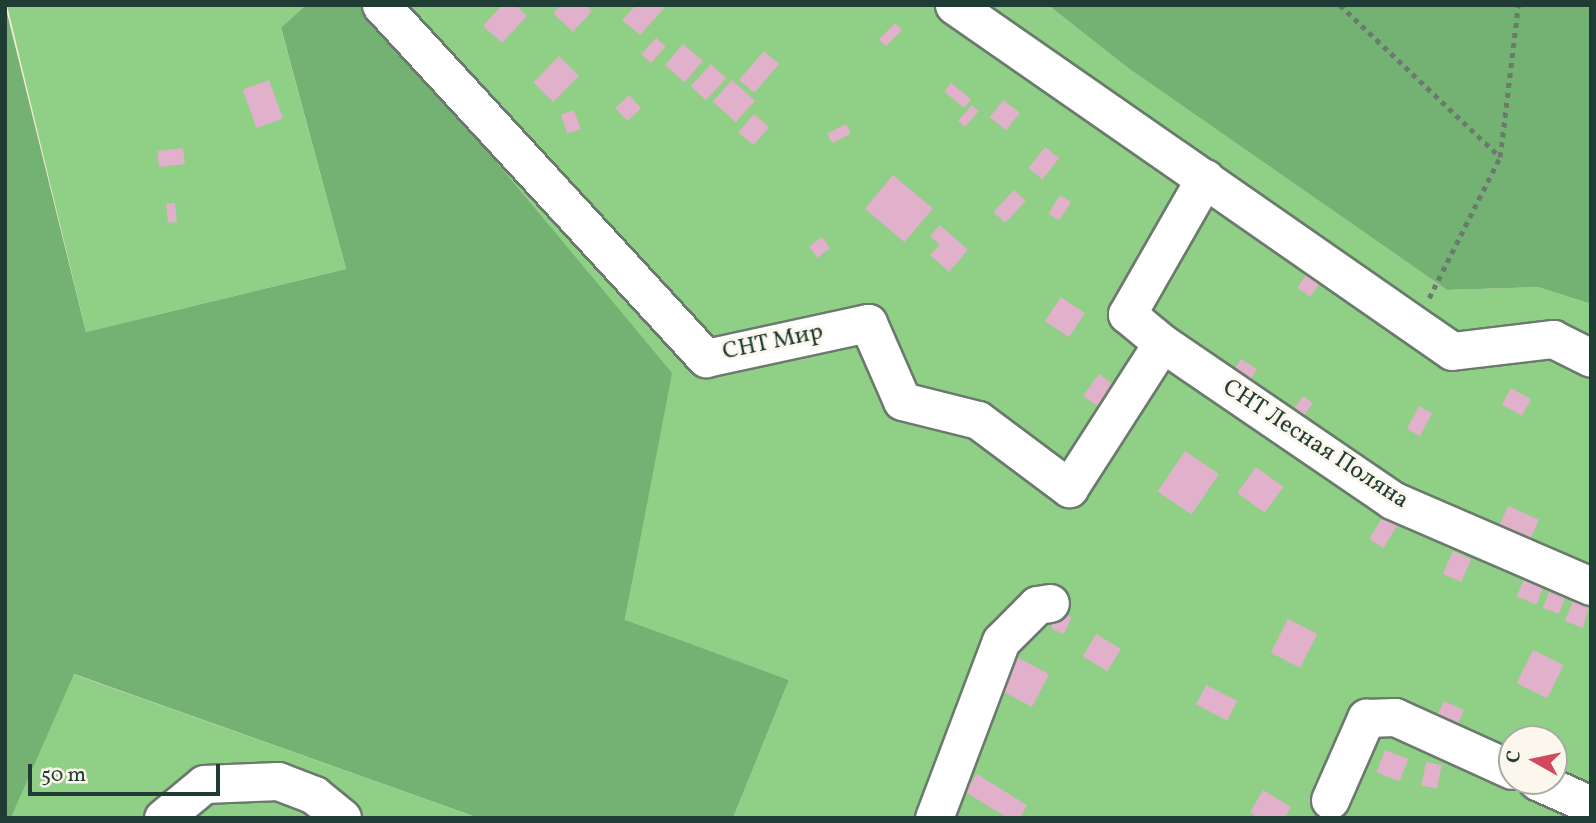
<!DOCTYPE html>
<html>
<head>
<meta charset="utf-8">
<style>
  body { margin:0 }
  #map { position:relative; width:1596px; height:823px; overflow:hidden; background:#f5ead3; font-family:Vollkorn,serif }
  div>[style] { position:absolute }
  .green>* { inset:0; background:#8fcf86 }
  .forest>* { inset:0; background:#73b273 }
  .building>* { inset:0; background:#e1b0ca; transform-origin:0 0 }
  .path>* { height:4.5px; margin-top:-2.25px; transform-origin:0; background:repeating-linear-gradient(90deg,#6a7a6c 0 5px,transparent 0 10px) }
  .roads { filter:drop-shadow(2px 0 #6a7a6c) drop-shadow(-2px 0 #6a7a6c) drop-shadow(0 2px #6a7a6c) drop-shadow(0 -2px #6a7a6c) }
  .minor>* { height:37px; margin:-18.5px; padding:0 18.5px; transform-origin:18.5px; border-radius:18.5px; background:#fff }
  span { translate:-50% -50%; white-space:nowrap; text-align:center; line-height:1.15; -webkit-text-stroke:6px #fbf7ec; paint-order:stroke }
  .street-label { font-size:24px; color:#1f3d34 }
  .frame { position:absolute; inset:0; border:7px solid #1f3d34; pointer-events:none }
  .north { position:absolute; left:1498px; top:725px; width:70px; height:70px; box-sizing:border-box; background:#fbf7ec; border:2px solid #a3ada2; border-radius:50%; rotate:279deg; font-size:19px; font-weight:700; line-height:28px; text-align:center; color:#1f3d34 }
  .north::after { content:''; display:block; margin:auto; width:24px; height:32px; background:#d1495b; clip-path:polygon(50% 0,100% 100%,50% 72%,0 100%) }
  .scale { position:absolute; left:28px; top:764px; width:192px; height:32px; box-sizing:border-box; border:4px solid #1f3d34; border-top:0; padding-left:9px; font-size:21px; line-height:24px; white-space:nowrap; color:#1f3d34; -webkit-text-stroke:5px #fbf7ec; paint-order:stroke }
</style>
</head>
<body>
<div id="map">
  <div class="green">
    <div style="clip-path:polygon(7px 5px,306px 5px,281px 29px,346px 269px,86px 332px)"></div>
    <div style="clip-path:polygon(evenodd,366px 5px,1048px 5px,1128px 68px,1447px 290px,1538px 287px,1591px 304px,1591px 818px,733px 818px,789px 680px,625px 621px,671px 373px,366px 5px,1512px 739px,1554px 739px,1554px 781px,1512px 781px,1512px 739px)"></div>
    <div style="clip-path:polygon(73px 674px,479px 818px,11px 818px)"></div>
  </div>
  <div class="forest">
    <div style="clip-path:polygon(5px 5px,86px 332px,346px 269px,281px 28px,306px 5px,366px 5px,672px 373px,625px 620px,789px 680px,733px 818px,479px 818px,74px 674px,11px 818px,5px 818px)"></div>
    <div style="clip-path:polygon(1048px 5px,1591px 5px,1591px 304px,1538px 287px,1447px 290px,1128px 68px)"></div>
  </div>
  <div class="building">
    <div style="clip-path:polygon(502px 5px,516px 5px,527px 16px,502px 43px,483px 26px)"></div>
    <div style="clip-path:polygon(561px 5px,585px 5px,592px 11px,573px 32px,553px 13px)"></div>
    <div style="clip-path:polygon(636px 5px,667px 5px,640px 35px,622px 20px)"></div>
    <div style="left:895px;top:23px;width:10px;height:23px;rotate:45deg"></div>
    <div style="left:656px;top:38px;width:13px;height:22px;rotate:42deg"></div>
    <div style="left:683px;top:44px;width:26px;height:28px;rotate:40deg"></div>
    <div style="left:764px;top:51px;width:20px;height:38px;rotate:41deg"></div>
    <div style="left:559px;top:56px;width:28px;height:37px;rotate:44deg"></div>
    <div style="left:711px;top:64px;width:21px;height:30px;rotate:43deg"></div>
    <div style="left:269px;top:80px;width:41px;height:28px;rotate:70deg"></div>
    <div style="left:732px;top:80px;width:31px;height:29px;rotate:42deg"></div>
    <div style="left:951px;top:83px;width:26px;height:11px;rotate:39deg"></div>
    <div style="left:629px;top:95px;width:18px;height:19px;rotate:47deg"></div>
    <div style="left:1003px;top:100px;width:21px;height:22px;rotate:37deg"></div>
    <div style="left:972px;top:105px;width:9px;height:21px;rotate:41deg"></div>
    <div style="left:574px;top:110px;width:20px;height:14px;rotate:70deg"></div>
    <div style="left:754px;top:114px;width:20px;height:24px;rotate:41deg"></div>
    <div style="left:846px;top:124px;width:11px;height:21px;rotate:63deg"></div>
    <div style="left:1045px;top:147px;width:18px;height:27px;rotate:38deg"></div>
    <div style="left:183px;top:148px;width:16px;height:26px;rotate:83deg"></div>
    <div style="left:893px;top:175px;width:52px;height:44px;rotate:40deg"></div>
    <div style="left:1014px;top:190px;width:16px;height:30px;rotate:43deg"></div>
    <div style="left:1060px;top:195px;width:13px;height:22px;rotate:32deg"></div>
    <div style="left:175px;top:203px;width:19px;height:9px;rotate:84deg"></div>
    <div style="clip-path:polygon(940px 225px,968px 250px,949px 272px,930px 255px,940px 245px,930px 236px)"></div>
    <div style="left:822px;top:237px;width:14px;height:16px;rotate:54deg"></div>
    <div style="left:1308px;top:272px;width:16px;height:19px;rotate:35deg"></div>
    <div style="left:1061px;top:297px;width:29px;height:29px;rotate:34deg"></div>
    <div style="left:1241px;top:359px;width:19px;height:25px;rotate:32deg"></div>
    <div style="left:1099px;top:374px;width:22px;height:27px;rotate:36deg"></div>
    <div style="left:1511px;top:388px;width:23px;height:19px;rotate:29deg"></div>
    <div style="left:1303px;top:396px;width:12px;height:15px;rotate:35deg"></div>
    <div style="left:1419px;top:406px;width:15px;height:26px;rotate:28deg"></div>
    <div style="left:1185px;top:451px;width:41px;height:49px;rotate:34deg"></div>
    <div style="left:1256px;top:467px;width:34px;height:32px;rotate:36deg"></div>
    <div style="left:1508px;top:506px;width:34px;height:32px;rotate:24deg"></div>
    <div style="left:1383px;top:516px;width:17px;height:27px;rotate:31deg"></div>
    <div style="left:1453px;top:551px;width:20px;height:25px;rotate:24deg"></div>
    <div style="left:1525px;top:577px;width:21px;height:21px;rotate:23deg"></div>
    <div style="left:1549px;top:592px;width:17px;height:17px;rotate:21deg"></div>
    <div style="clip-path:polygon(1576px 593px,1591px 599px,1583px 628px,1565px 621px)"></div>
    <div style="left:1059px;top:611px;width:14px;height:19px;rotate:25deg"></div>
    <div style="left:1288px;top:619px;width:33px;height:38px;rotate:27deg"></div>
    <div style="left:1096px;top:634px;width:29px;height:26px;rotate:31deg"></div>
    <div style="left:1533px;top:650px;width:34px;height:37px;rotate:26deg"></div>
    <div style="left:1013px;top:655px;width:41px;height:37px;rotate:28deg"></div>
    <div style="left:1206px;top:685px;width:35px;height:22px;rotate:27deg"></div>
    <div style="left:1444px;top:701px;width:22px;height:23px;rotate:24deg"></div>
    <div style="left:1385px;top:750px;width:25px;height:24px;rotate:21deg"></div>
    <div style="left:1426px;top:762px;width:16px;height:24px;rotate:11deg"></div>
    <div style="clip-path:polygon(977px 774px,1027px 805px,1020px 818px,1008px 818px,965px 792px)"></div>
    <div style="clip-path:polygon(1263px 790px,1291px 807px,1285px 818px,1259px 818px,1250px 812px)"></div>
  </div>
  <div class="path">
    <div style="left:1340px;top:5px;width:221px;rotate:43.5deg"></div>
    <div style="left:1429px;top:298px;width:158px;rotate:-63.3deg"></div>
    <div style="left:1500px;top:157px;width:153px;rotate:-83.2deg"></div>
  </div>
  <div class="roads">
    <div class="minor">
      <div style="left:381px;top:5px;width:480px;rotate:47.4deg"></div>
      <div style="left:706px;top:358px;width:166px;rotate:-12.2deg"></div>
      <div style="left:868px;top:323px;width:85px;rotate:66.4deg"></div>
      <div style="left:902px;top:401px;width:78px;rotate:14deg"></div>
      <div style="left:978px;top:420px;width:114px;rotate:36.8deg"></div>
      <div style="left:1069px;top:488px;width:172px;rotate:-57.3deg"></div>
      <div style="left:954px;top:5px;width:606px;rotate:34.79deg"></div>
      <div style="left:1452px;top:351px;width:102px;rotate:-6.8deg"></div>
      <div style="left:1553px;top:339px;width:42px;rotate:26.6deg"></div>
      <div style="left:1205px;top:178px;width:157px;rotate:119.8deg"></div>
      <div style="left:1127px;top:314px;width:45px;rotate:39.6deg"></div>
      <div style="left:1162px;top:343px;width:278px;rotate:34.3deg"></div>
      <div style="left:1392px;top:500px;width:217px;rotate:23.4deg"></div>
      <div style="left:1537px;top:781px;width:59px;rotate:24deg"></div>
      <div style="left:1330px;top:800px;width:90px;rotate:-66.3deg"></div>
      <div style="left:1366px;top:718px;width:29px;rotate:-2deg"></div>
      <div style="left:1395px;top:717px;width:128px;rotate:24.4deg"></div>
      <div style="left:163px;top:818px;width:53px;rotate:-39.7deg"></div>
      <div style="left:204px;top:784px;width:74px;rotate:-2.3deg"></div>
      <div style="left:278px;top:781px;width:39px;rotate:21deg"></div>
      <div style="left:314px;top:795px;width:36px;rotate:39deg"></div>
      <div style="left:934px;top:818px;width:189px;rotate:-69.3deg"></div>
      <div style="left:1001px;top:641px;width:51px;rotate:-45deg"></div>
      <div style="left:1037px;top:605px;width:13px;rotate:-9deg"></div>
    </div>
  </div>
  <div class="street-label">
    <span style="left:773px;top:343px;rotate:-12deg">СНТ Мир</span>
    <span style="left:1315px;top:445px;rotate:33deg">СНТ Лесная Поляна</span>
  </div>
  <div class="frame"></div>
  <div class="north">С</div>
  <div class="scale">50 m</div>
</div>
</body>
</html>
